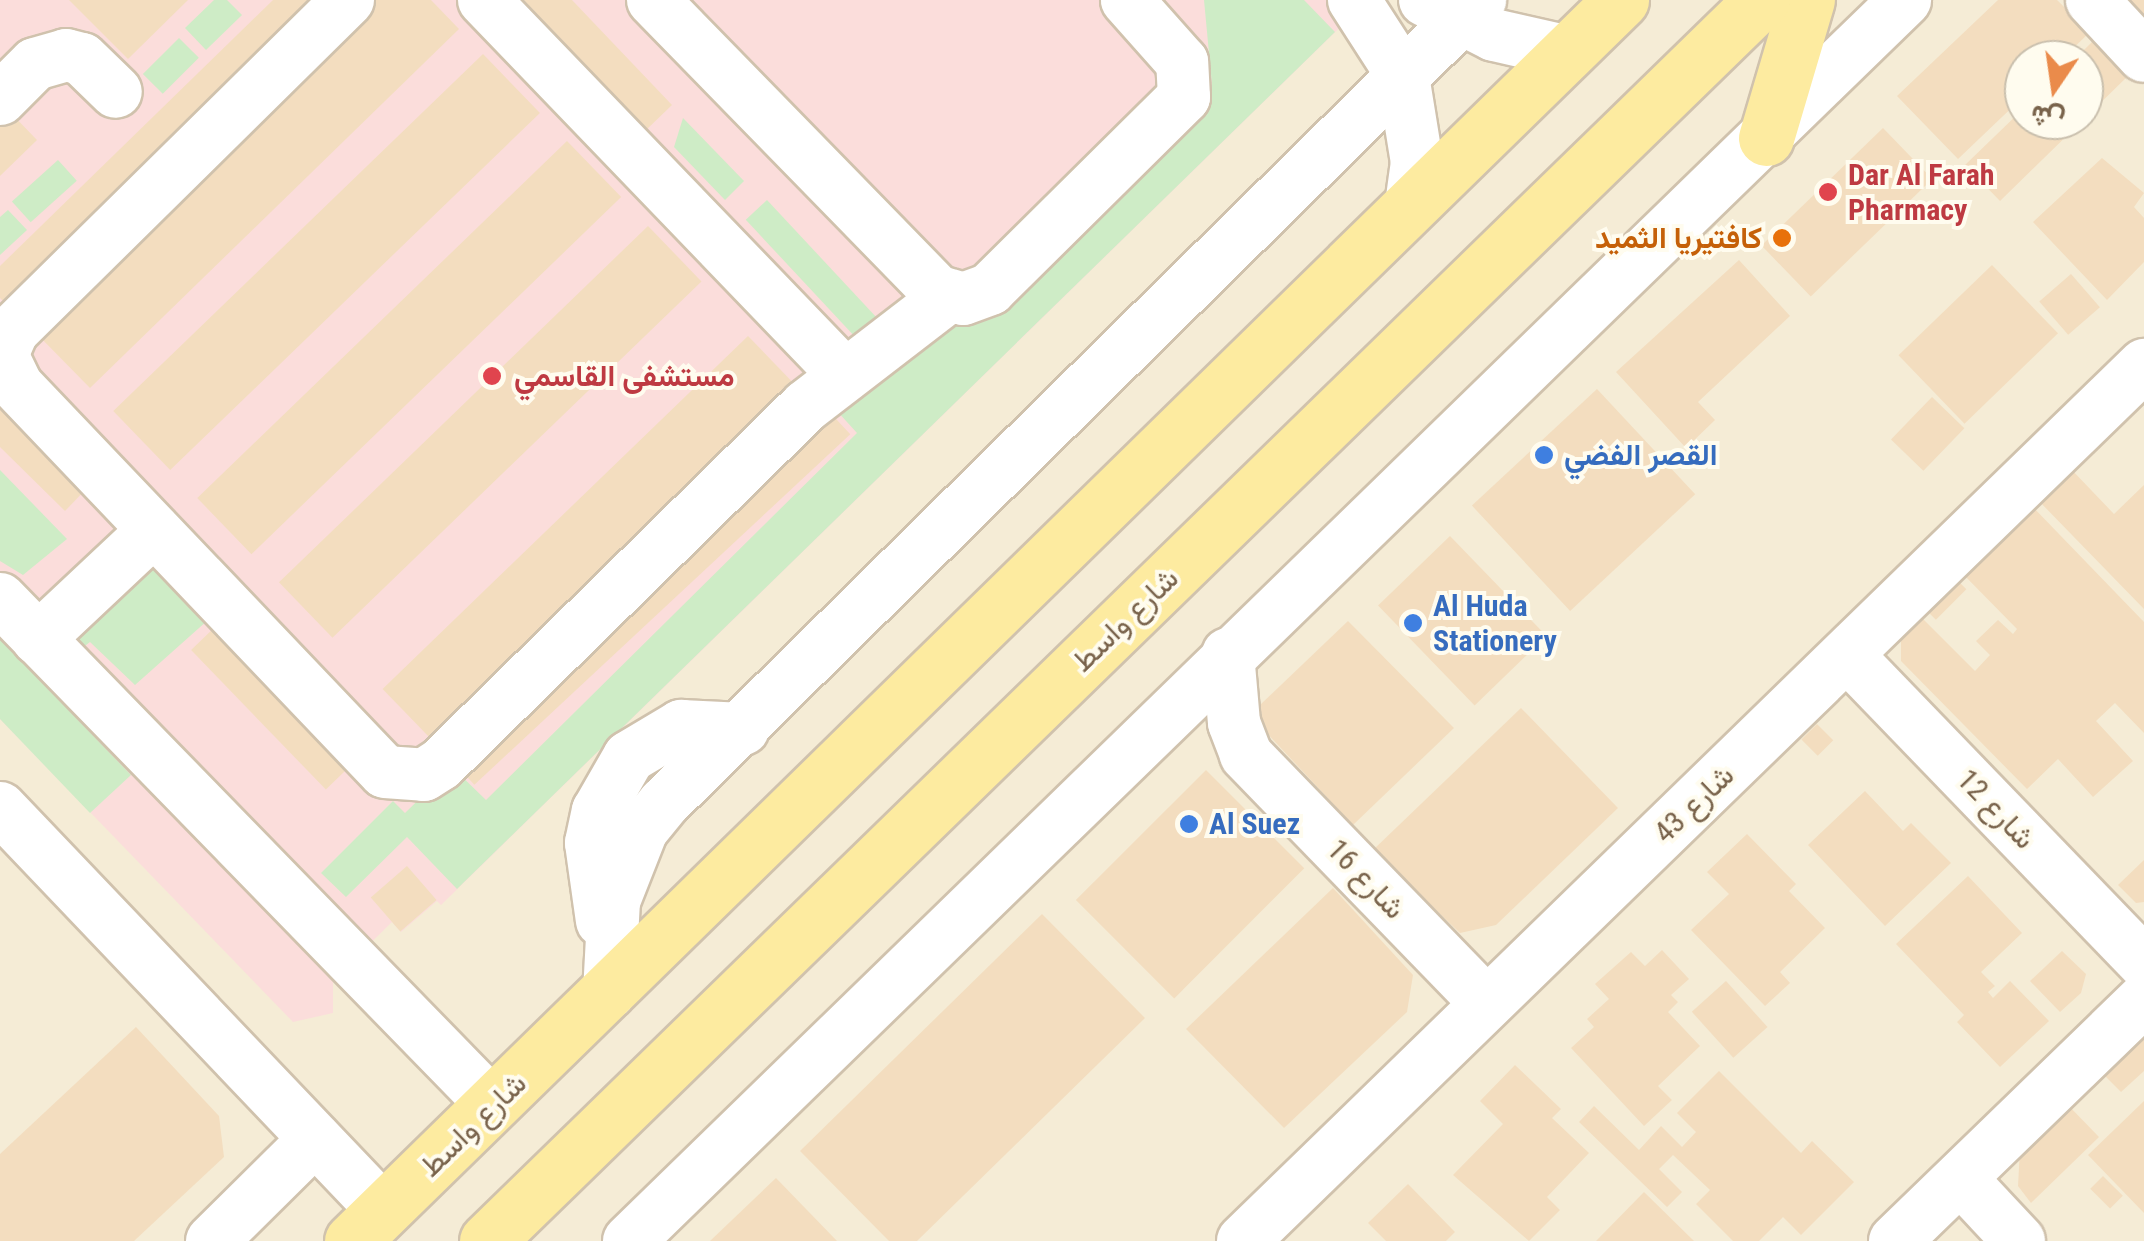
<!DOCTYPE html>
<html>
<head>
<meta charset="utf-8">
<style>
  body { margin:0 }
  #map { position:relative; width:2144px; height:1241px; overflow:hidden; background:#fdf9e8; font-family:"Roboto Condensed",Vazirmatn,sans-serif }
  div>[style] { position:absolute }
  .residential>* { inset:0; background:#f5ecd6 }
  .medical>* { inset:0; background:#fbdddb }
  .green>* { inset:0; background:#ceecc6; transform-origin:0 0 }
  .building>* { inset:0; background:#f3ddbf; transform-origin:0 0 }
  .roads { filter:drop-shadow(2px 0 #d0c2ad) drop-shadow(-2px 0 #d0c2ad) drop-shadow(0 2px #d0c2ad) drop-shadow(0 -2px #d0c2ad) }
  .minor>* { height:52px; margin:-26px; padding:0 26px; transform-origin:26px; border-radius:26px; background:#fff }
  .major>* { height:55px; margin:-27.5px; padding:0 27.5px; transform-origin:27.5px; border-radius:27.5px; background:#fdeba0 }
  .dots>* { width:28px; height:28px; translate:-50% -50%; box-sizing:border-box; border:5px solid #fffcef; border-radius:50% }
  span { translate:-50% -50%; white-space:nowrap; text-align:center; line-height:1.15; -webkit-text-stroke:8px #fffcef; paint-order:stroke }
  .health-label { font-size:30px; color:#be3a42; font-weight:700 }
  .left { translate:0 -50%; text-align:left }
  .food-label { font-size:30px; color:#c56008; font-weight:700 }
  .right { translate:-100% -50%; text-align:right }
  .shop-label { font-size:30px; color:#366cbe; font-weight:700 }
  .street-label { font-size:30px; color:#79634b }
  .north { position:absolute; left:2004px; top:40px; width:100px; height:100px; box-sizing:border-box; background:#fffcef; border:2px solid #c9bfad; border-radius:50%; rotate:193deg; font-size:28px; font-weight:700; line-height:40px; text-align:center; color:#79634b }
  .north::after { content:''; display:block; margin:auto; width:35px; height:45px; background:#ea8b4b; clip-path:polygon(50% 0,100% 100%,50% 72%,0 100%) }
</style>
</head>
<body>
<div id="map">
  <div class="residential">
    <div style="clip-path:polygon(evenodd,0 0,2144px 0,2144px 1241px,0 1241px,0 0,2024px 60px,2084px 60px,2084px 120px,2024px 120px,2024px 60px)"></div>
  </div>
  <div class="medical">
    <div style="clip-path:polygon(0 0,1368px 0,441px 905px,437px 901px,401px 932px,392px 922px,333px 980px,333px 1013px,293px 1022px,0 719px)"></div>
  </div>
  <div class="green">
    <div style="clip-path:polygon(214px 0,227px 0,242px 15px,206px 50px,185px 28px)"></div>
    <div style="clip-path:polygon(1204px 0,1304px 0,1335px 32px,457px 889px,407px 837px,346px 897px,321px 873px,393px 801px,405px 813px,452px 767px,486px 800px,857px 433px,837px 411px,919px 334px,1012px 303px,1198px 122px,1212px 85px)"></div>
    <div style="left:179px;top:38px;width:28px;height:51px;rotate:45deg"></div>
    <div style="clip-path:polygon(683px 118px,744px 181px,725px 200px,674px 147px)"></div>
    <div style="left:58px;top:160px;width:28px;height:62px;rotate:48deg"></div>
    <div style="left:767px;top:200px;width:160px;height:29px;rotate:47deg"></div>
    <div style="clip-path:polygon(8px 210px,27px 230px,0 255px,0 217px)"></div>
    <div style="clip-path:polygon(0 470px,67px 539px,23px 575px,0 561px)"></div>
    <div style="clip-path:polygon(144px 564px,157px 567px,208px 620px,135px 685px,90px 642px,81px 649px,74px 640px)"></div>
    <div style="clip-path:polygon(0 638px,131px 775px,90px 813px,0 719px)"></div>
  </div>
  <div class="building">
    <div style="clip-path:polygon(69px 0,188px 0,128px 59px)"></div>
    <div style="clip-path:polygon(273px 0,324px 0,9px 307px,0 298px,0 266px)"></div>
    <div style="clip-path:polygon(372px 0,431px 0,459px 29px,90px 388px,33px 330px)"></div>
    <div style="clip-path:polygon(518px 0,572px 0,672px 105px,643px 133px)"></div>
    <div style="clip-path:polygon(1998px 0,2057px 0,2090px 32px,2061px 60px,2024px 60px,2024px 96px,1958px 159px,1897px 96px)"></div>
    <div style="clip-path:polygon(2125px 0,2144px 0,2144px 19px)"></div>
    <div style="clip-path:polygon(2096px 38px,2131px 73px,2084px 119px,2084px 60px,2074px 60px)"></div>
    <div style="left:483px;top:54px;width:82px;height:514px;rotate:46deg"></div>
    <div style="clip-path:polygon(2024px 108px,2024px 120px,2083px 120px,2000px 201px,1965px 165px)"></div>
    <div style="clip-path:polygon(7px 109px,37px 140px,0 176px,0 115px)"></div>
    <div style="left:1883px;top:128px;width:71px;height:169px;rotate:46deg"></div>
    <div style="left:567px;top:141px;width:78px;height:514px;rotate:46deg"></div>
    <div style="clip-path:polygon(2102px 158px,2144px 193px,2134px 207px,2144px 218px,2144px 262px,2107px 300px,2033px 222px)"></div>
    <div style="left:648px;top:226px;width:77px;height:513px;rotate:46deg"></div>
    <div style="clip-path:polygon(1739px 260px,1790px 316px,1698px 402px,1715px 420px,1686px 448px,1616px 372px)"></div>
    <div style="left:1992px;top:265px;width:95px;height:130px;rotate:46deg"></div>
    <div style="left:2071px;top:274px;width:44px;height:42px;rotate:49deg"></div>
    <div style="left:748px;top:336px;width:76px;height:508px;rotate:46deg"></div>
    <div style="left:1597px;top:389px;width:144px;height:171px;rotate:47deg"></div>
    <div style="left:1932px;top:397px;width:45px;height:59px;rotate:44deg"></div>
    <div style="clip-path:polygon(8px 401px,91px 484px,65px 511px,0 447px,0 409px)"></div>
    <div style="left:823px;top:405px;width:40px;height:514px;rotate:47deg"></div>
    <div style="clip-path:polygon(2070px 468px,2114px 514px,2144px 485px,2144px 609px,2037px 499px)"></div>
    <div style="clip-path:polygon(2030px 504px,2144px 622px,2144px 733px,2115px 703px,2096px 721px,2133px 761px,2093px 797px,2058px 759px,2027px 789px,1901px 661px,1901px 634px,1919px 615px,1975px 671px,1990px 655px,1976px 641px,1998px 620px,2013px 634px,2017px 629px,1960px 571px)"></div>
    <div style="left:1450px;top:536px;width:139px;height:100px;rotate:46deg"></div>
    <div style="left:1955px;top:578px;width:16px;height:43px;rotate:45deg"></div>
    <div style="clip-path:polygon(1348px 621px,1454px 728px,1353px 825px,1264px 730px,1260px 705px)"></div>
    <div style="left:217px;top:625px;width:194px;height:36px;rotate:46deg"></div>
    <div style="clip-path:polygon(1521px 708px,1618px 808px,1496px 925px,1460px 933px,1373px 850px)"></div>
    <div style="left:1817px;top:724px;width:23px;height:22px;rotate:45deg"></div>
    <div style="left:1206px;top:770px;width:139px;height:184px;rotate:45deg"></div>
    <div style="clip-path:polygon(1865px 791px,1903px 831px,1911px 823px,1951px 863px,1885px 926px,1808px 845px)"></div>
    <div style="clip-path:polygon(1747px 834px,1796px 884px,1789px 891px,1825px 928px,1780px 972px,1790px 983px,1765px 1006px,1691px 930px,1729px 894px,1707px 872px)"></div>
    <div style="clip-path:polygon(2144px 860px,2144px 902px,2136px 903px,2118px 885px)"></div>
    <div style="left:407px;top:866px;width:45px;height:48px;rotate:49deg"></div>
    <div style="clip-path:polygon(1968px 876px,2022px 933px,1981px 972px,1995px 986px,1988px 992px,1993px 998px,2010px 981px,2049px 1021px,2000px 1067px,1957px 1022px,1964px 1015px,1896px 944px)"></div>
    <div style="clip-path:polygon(1333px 888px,1413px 975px,1407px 1012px,1284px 1128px,1186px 1029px)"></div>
    <div style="clip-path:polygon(1042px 914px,1145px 1018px,917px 1241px,889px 1241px,800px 1151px)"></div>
    <div style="clip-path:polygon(1662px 950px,1689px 979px,1671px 995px,1678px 1002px,1668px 1012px,1700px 1046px,1658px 1086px,1672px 1100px,1644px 1126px,1571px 1048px,1594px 1027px,1587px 1019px,1609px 999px,1595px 984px,1631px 952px,1645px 966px)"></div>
    <div style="clip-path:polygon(2062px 951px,2086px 974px,2081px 993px,2060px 1012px,2030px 981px)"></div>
    <div style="left:1726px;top:981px;width:62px;height:46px;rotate:48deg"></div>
    <div style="clip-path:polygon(136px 1027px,219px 1116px,224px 1157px,134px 1241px,0 1241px,0 1154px)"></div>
    <div style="clip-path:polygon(2144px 1031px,2144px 1071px,2121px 1092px,2101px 1072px)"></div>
    <div style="clip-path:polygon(1515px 1065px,1561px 1109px,1552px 1118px,1589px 1153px,1547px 1197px,1560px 1210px,1529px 1241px,1453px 1175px,1503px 1124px,1480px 1101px)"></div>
    <div style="clip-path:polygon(1719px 1071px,1801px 1153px,1812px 1141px,1854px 1182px,1801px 1235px,1783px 1217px,1759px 1241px,1733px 1241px,1696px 1204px,1710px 1190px,1673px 1155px,1659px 1169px,1682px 1192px,1667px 1207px,1579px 1122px,1594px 1106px,1639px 1150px,1661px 1126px,1682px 1147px,1696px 1132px,1677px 1113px)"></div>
    <div style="clip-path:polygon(2144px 1101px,2144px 1213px,2088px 1155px)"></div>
    <div style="clip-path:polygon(2066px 1103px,2099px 1137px,2031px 1203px,2018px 1186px,2020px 1149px)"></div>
    <div style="left:2103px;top:1176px;width:28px;height:18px;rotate:45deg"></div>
    <div style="clip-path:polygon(776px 1178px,837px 1241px,710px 1241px)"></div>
    <div style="clip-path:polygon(1408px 1184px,1455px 1232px,1446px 1241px,1386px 1241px,1368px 1223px)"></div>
    <div style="clip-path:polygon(1644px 1192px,1694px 1241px,1596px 1241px)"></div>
  </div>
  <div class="roads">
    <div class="minor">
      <div style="left:348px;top:0;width:470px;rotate:135.4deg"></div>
      <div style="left:13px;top:330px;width:27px;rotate:114deg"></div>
      <div style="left:2px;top:355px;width:34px;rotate:64deg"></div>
      <div style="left:17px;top:386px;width:533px;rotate:46.37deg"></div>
      <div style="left:385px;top:772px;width:39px;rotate:4deg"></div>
      <div style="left:424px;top:775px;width:20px;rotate:-33deg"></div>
      <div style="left:441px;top:764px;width:511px;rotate:-44.45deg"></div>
      <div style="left:806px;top:406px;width:180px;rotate:-37.6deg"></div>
      <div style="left:484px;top:0;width:521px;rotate:46.09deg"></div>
      <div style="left:653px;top:0;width:407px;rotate:45.7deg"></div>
      <div style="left:937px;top:291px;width:27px;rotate:17deg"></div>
      <div style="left:963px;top:299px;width:29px;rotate:-20deg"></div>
      <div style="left:990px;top:289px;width:273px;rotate:-44.7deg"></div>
      <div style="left:1184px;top:97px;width:35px;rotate:-93deg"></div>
      <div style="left:1182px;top:62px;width:83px;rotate:-131.6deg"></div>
      <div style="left:1354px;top:0;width:90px;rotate:57.2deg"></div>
      <div style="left:1403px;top:76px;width:87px;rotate:80.8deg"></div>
      <div style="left:1417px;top:162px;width:43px;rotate:97.9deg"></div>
      <div style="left:1425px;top:0;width:77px;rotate:26.9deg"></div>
      <div style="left:1494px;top:35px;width:76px;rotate:12.9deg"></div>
      <div style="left:2092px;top:0;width:76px;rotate:47.1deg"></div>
      <div style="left:0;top:99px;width:49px;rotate:-45deg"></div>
      <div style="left:35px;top:64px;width:32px;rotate:-16deg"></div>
      <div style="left:66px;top:55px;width:16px;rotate:14deg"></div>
      <div style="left:82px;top:59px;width:47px;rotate:44.1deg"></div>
      <div style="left:0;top:599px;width:706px;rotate:45.75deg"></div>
      <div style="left:38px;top:639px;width:159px;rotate:-43.2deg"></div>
      <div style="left:1228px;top:654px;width:69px;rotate:85deg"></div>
      <div style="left:1234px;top:723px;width:34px;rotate:69deg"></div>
      <div style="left:1246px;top:755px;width:345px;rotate:45.9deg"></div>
      <div style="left:1848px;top:656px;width:426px;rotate:46deg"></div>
      <div style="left:0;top:808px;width:557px;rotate:46.38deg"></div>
      <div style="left:602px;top:921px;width:79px;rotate:-98deg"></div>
      <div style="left:591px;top:843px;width:33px;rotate:-78deg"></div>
      <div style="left:598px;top:811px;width:62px;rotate:-60.1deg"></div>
      <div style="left:629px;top:757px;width:61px;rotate:-30.8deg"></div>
      <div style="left:681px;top:726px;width:62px;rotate:2.8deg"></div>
      <div style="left:609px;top:993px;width:92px;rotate:-86.9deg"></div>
      <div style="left:614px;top:901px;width:76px;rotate:-68.5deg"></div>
      <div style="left:642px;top:830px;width:35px;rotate:-51deg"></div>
      <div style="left:664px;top:803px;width:1145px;rotate:-44.54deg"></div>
      <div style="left:1961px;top:1179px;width:85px;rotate:46.9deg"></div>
      <div style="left:212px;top:1241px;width:145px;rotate:-44.7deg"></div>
      <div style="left:629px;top:1241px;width:1780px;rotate:-44.2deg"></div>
      <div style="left:1243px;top:1241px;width:1257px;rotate:-44.19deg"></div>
      <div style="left:1895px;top:1241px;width:347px;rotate:-44.1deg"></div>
    </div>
    <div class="major">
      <div style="left:1766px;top:138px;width:144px;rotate:-73.5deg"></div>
      <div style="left:352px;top:1241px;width:1775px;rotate:-44.36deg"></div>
      <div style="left:487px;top:1241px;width:1779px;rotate:-44.23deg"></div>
    </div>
  </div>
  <div class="dots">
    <div style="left:1828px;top:192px;background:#e0444e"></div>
    <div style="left:1782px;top:238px;background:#e8710a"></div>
    <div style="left:492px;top:376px;background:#e0444e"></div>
    <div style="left:1544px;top:455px;background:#3f7fe0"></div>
    <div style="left:1413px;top:623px;background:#3f7fe0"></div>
    <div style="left:1189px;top:824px;background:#3f7fe0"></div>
  </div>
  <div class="health-label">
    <span class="left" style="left:1848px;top:192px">Dar Al Farah<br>Pharmacy</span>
    <span class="left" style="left:514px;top:376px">مستشفى القاسمي</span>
  </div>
  <div class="food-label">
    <span class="right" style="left:1762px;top:238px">كافتيريا الثميد</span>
  </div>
  <div class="shop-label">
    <span class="left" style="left:1564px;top:455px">القصر الفضي</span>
    <span class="left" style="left:1433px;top:623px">Al Huda<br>Stationery</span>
    <span class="left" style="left:1209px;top:824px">Al Suez</span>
  </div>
  <div class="street-label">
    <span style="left:1125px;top:620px;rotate:-44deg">شارع واسط</span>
    <span style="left:1694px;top:804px;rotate:-44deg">شارع 43</span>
    <span style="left:1996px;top:809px;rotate:46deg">شارع 12</span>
    <span style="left:1366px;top:879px;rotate:46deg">شارع 16</span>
    <span style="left:473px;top:1125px;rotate:-44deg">شارع واسط</span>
  </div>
  <div class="north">ش</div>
</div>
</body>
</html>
